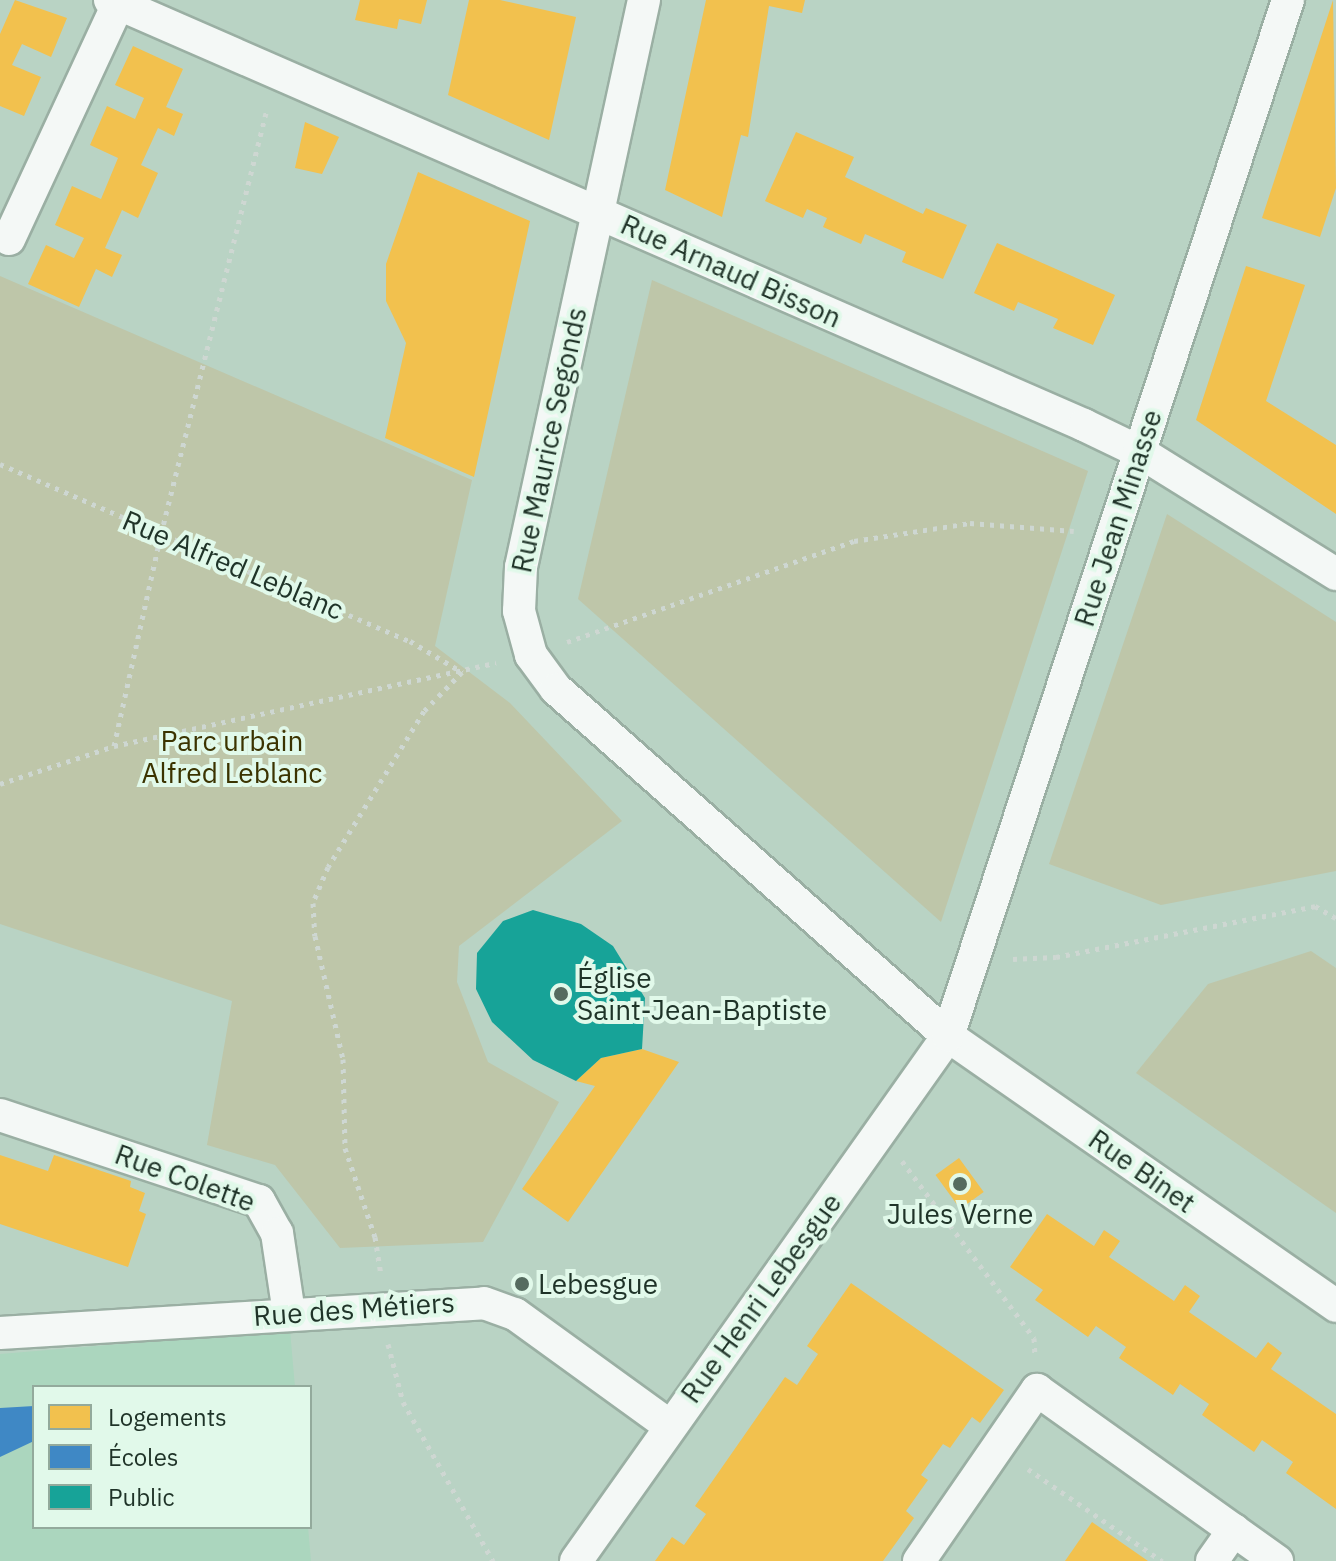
<!DOCTYPE html>
<html>
<head>
<meta charset="utf-8">
<style>
  body { margin:0 }
  #map { position:relative; width:1336px; height:1561px; overflow:hidden; background:#b9d3c4; font-family:"IBM Plex Sans",sans-serif }
  div>[style] { position:absolute }
  .built>* { inset:0; background:#abd6be }
  .green>* { inset:0; background:#bec6a9 }
  .homes>* { inset:0; background:#f2c14e; transform-origin:0 0 }
  .schools>* { inset:0; background:#3f88c5 }
  .public>* { inset:0; background:#17a398 }
  .path>* { height:5px; margin-top:-2.5px; transform-origin:0; background:repeating-linear-gradient(90deg,#ced7d2 0 4px,transparent 0 10px) }
  .roads { filter:drop-shadow(2px 0 #9aafa3) drop-shadow(-2px 0 #9aafa3) drop-shadow(0 2px #9aafa3) drop-shadow(0 -2px #9aafa3) }
  .minor>* { height:32px; margin:-16px; padding:0 16px; transform-origin:16px; border-radius:16px; background:#f4f8f6 }
  .dots>* { width:22px; height:22px; translate:-50% -50%; box-sizing:border-box; border:4px solid #e1f9ea; border-radius:50% }
  span { translate:-50% -50%; white-space:nowrap; text-align:center; line-height:1.15; -webkit-text-stroke:8px #e1f9ea; paint-order:stroke }
  .street-label { font-size:28px; color:#1f3328 }
  .park-label { font-size:28px; color:#3b3300 }
  .poi-label { font-size:28px; color:#1f3328 }
  .left { translate:0 -50%; text-align:left }
  .legend { position:absolute; left:32px; top:1385px; width:280px; height:144px; box-sizing:border-box; background:#e1f9ea; border:2px solid #93aa9c; margin:0; padding:10px 14px; list-style:none; font-size:24px; color:#1f3328 }
  .legend li { display:flex; align-items:center; gap:16px; height:40px }
  .legend b { width:40px; border:2px solid #93aa9c }
</style>
</head>
<body>
<div id="map">
  <div class="built">
    <div style="clip-path:polygon(290px 1330px,295px 1387px,34px 1387px,34px 1527px,308px 1527px,311px 1561px,0 1561px,0 1354px)"></div>
  </div>
  <div class="green">
    <div style="clip-path:polygon(0 276px,472px 480px,435px 646px,510px 703px,622px 821px,459px 946px,457px 982px,488px 1062px,559px 1102px,483px 1242px,340px 1248px,275px 1165px,207px 1145px,232px 1001px,0 924px)"></div>
    <div style="clip-path:polygon(652px 280px,1088px 471px,941px 922px,578px 599px)"></div>
    <div style="clip-path:polygon(1167px 514px,1336px 622px,1336px 871px,1161px 905px,1049px 864px)"></div>
    <div style="clip-path:polygon(1311px 951px,1336px 968px,1336px 1213px,1136px 1073px,1208px 984px)"></div>
  </div>
  <div class="homes">
    <div style="clip-path:polygon(15px 0,67px 18px,51px 57px,22px 44px,12px 65px,41px 77px,24px 116px,0 106px,0 34px)"></div>
    <div style="clip-path:polygon(360px 0,427px 0,421px 24px,399px 19px,397px 29px,355px 20px)"></div>
    <div style="clip-path:polygon(469px 0,500px 0,576px 17px,549px 140px,448px 95px)"></div>
    <div style="clip-path:polygon(706px 0,805px 0,802px 13px,769px 6px,748px 137px,741px 135px,722px 217px,665px 190px)"></div>
    <div style="clip-path:polygon(1333px 0,1336px 188px,1320px 237px,1262px 218px)"></div>
    <div style="clip-path:polygon(133px 46px,183px 69px,166px 107px,183px 114px,174px 136px,158px 128px,141px 165px,158px 173px,138px 218px,122px 210px,105px 248px,122px 255px,112px 277px,96px 269px,79px 307px,28px 284px,46px 245px,74px 258px,84px 238px,55px 225px,72px 186px,101px 199px,118px 158px,90px 145px,107px 106px,135px 119px,144px 98px,115px 85px)"></div>
    <div style="clip-path:polygon(305px 122px,339px 137px,322px 174px,295px 168px)"></div>
    <div style="clip-path:polygon(796px 132px,854px 157px,845px 177px,923px 214px,926px 208px,967px 225px,943px 279px,902px 262px,906px 252px,865px 234px,861px 244px,823px 227px,827px 218px,807px 209px,803px 218px,765px 201px)"></div>
    <div style="clip-path:polygon(418px 172px,530px 221px,474px 477px,385px 438px,406px 343px,386px 301px,386px 264px)"></div>
    <div style="clip-path:polygon(997px 243px,1115px 295px,1093px 345px,1053px 328px,1058px 319px,1037px 310px,1018px 302px,1014px 311px,974px 293px)"></div>
    <div style="clip-path:polygon(1246px 266px,1305px 285px,1266px 401px,1336px 445px,1336px 514px,1196px 420px)"></div>
    <div style="clip-path:polygon(642px 1049px,679px 1062px,568px 1222px,522px 1189px,595px 1086px,576px 1081px,601px 1058px)"></div>
    <div style="clip-path:polygon(0 1155px,48px 1171px,54px 1155px,131px 1181px,130px 1187px,145px 1193px,139px 1211px,146px 1214px,128px 1267px,0 1224px)"></div>
    <div style="left:959px;top:1158px;width:42px;height:29px;rotate:54deg"></div>
    <div style="clip-path:polygon(1047px 1214px,1094px 1246px,1104px 1230px,1120px 1241px,1109px 1257px,1174px 1301px,1185px 1285px,1200px 1296px,1189px 1312px,1256px 1358px,1268px 1342px,1282px 1353px,1271px 1369px,1336px 1414px,1336px 1509px,1286px 1473px,1293px 1462px,1262px 1440px,1254px 1452px,1202px 1415px,1209px 1404px,1180px 1384px,1173px 1395px,1119px 1358px,1126px 1347px,1096px 1326px,1088px 1337px,1035px 1300px,1043px 1290px,1010px 1267px)"></div>
    <div style="clip-path:polygon(851px 1283px,1004px 1390px,980px 1423px,972px 1417px,950px 1448px,943px 1444px,921px 1475px,928px 1480px,906px 1511px,914px 1518px,883px 1561px,655px 1561px,672px 1537px,684px 1545px,706px 1514px,695px 1506px,785px 1377px,797px 1385px,818px 1354px,807px 1346px)"></div>
    <div style="clip-path:polygon(1092px 1522px,1148px 1561px,1065px 1561px)"></div>
  </div>
  <div class="schools">
    <div style="clip-path:polygon(34px 1406px,34px 1441px,0 1457px,0 1408px)"></div>
  </div>
  <div class="public">
    <div style="clip-path:polygon(533px 910px,581px 924px,613px 946px,645px 998px,642px 1049px,601px 1058px,576px 1081px,533px 1060px,492px 1022px,476px 989px,477px 953px,503px 921px)"></div>
  </div>
  <div class="path">
    <div style="left:0;top:464px;width:447px;rotate:23.4deg"></div>
    <div style="left:410px;top:641px;width:61px;rotate:30.8deg"></div>
    <div style="left:462px;top:672px;width:54px;rotate:134.3deg"></div>
    <div style="left:424px;top:711px;width:183px;rotate:121.6deg"></div>
    <div style="left:328px;top:867px;width:39px;rotate:113deg"></div>
    <div style="left:313px;top:903px;width:33px;rotate:87deg"></div>
    <div style="left:315px;top:936px;width:126px;rotate:77.2deg"></div>
    <div style="left:343px;top:1059px;width:89px;rotate:88.7deg"></div>
    <div style="left:345px;top:1148px;width:94px;rotate:71.4deg"></div>
    <div style="left:375px;top:1237px;width:38px;rotate:81deg"></div>
    <div style="left:567px;top:642px;width:304px;rotate:-19.4deg"></div>
    <div style="left:854px;top:541px;width:117px;rotate:-8.8deg"></div>
    <div style="left:970px;top:523px;width:104px;rotate:4.4deg"></div>
    <div style="left:114px;top:746px;width:217px;rotate:-77.5deg"></div>
    <div style="left:161px;top:534px;width:438px;rotate:-76deg"></div>
    <div style="left:0;top:784px;width:120px;rotate:-18.4deg"></div>
    <div style="left:114px;top:746px;width:391px;rotate:-12.3deg"></div>
    <div style="left:1013px;top:959px;width:43px;rotate:-2.7deg"></div>
    <div style="left:1056px;top:957px;width:264px;rotate:-11.1deg"></div>
    <div style="left:1315px;top:906px;width:24px;rotate:30deg"></div>
    <div style="left:902px;top:1161px;width:221px;rotate:53.3deg"></div>
    <div style="left:1034px;top:1338px;width:17px;rotate:87deg"></div>
    <div style="left:388px;top:1344px;width:60px;rotate:75.5deg"></div>
    <div style="left:403px;top:1402px;width:183px;rotate:60.5deg"></div>
    <div style="left:1028px;top:1469px;width:163px;rotate:34.5deg"></div>
  </div>
  <div class="roads">
    <div class="minor">
      <div style="left:110px;top:0;width:1063px;rotate:23.57deg"></div>
      <div style="left:1084px;top:425px;width:62px;rotate:25.7deg"></div>
      <div style="left:1140px;top:452px;width:231px;rotate:31.9deg"></div>
      <div style="left:644px;top:0;width:580px;rotate:102.24deg"></div>
      <div style="left:521px;top:567px;width:44px;rotate:92.6deg"></div>
      <div style="left:519px;top:611px;width:46px;rotate:74.7deg"></div>
      <div style="left:531px;top:655px;width:42px;rotate:53.7deg"></div>
      <div style="left:556px;top:689px;width:524px;rotate:41.52deg"></div>
      <div style="left:948px;top:1036px;width:473px;rotate:34.8deg"></div>
      <div style="left:9px;top:239px;width:259px;rotate:-65.1deg"></div>
      <div style="left:0;top:1115px;width:273px;rotate:18.4deg"></div>
      <div style="left:259px;top:1201px;width:37px;rotate:61deg"></div>
      <div style="left:277px;top:1233px;width:81px;rotate:81.5deg"></div>
      <div style="left:0;top:1333px;width:485px;rotate:-3.5deg"></div>
      <div style="left:484px;top:1303px;width:33px;rotate:20deg"></div>
      <div style="left:515px;top:1314px;width:191px;rotate:35.9deg"></div>
      <div style="left:576px;top:1561px;width:643px;rotate:-54.68deg"></div>
      <div style="left:948px;top:1036px;width:1090px;rotate:-71.83deg"></div>
      <div style="left:919px;top:1561px;width:208px;rotate:-55.4deg"></div>
      <div style="left:1037px;top:1390px;width:295px;rotate:35.5deg"></div>
      <div style="left:1212px;top:1561px;width:38px;rotate:-55deg"></div>
    </div>
  </div>
  <div class="dots">
    <div style="left:561px;top:994px;background:#556b5f"></div>
    <div style="left:960px;top:1184px;background:#556b5f"></div>
    <div style="left:522px;top:1284px;background:#556b5f"></div>
  </div>
  <div class="street-label">
    <span style="left:731px;top:271px;rotate:24deg">Rue Arnaud Bisson</span>
    <span style="left:549px;top:440px;rotate:-78deg">Rue Maurice Segonds</span>
    <span style="left:1118px;top:518px;rotate:-72deg">Rue Jean Minasse</span>
    <span style="left:233px;top:565px;rotate:23deg">Rue Alfred Leblanc</span>
    <span style="left:1142px;top:1171px;rotate:35deg">Rue Binet</span>
    <span style="left:185px;top:1178px;rotate:20deg">Rue Colette</span>
    <span style="left:761px;top:1298px;rotate:-54deg">Rue Henri Lebesgue</span>
    <span style="left:354px;top:1309px;rotate:-4deg">Rue des Métiers</span>
  </div>
  <div class="park-label">
    <span style="left:232px;top:757px">Parc urbain<br>Alfred Leblanc</span>
  </div>
  <div class="poi-label">
    <span class="left" style="left:577px;top:994px">Église<br>Saint-Jean-Baptiste</span>
    <span style="left:960px;top:1214px">Jules Verne</span>
    <span class="left" style="left:538px;top:1284px">Lebesgue</span>
  </div>
  <ul class="legend">
  <li><b style="height:22px;background:#f2c14e"></b>Logements</li>
  <li><b style="height:22px;background:#3f88c5"></b>Écoles</li>
  <li><b style="height:22px;background:#17a398"></b>Public</li>
  </ul>
</div>
</body>
</html>
